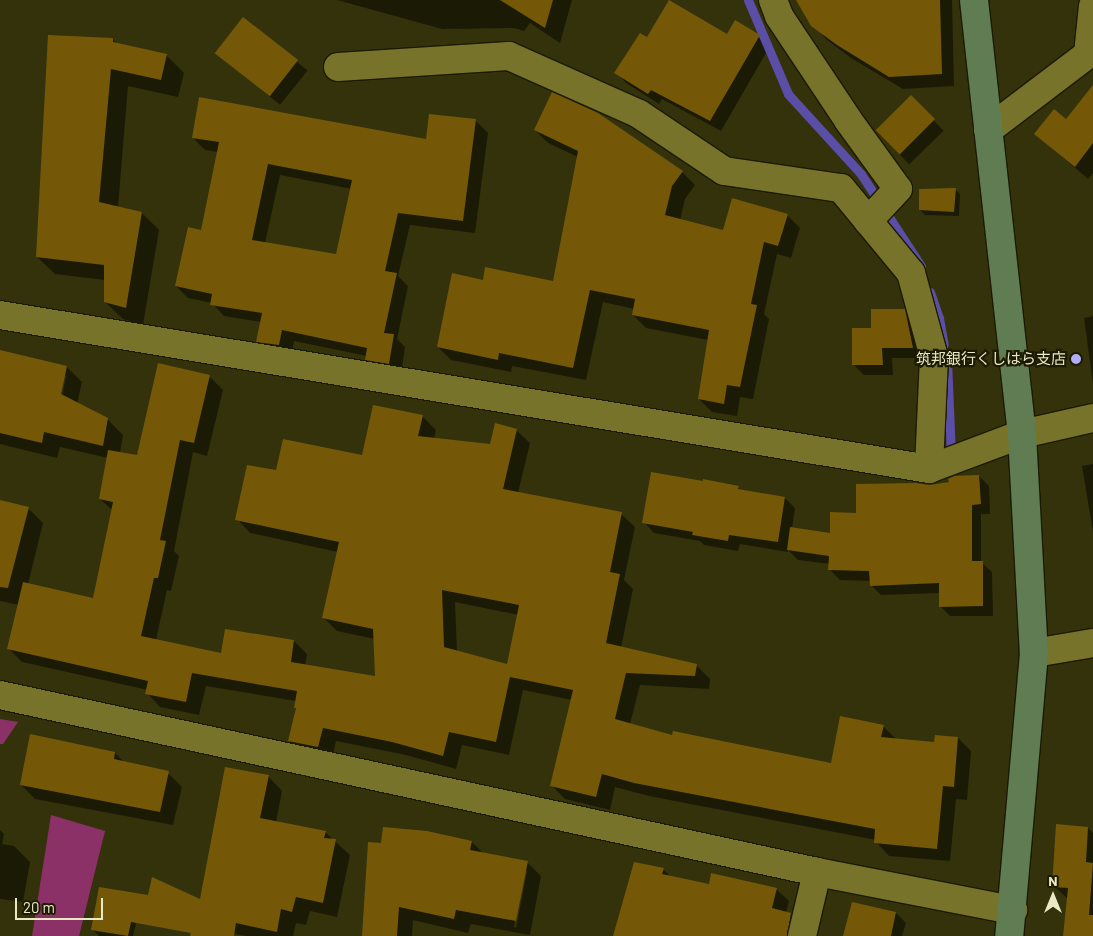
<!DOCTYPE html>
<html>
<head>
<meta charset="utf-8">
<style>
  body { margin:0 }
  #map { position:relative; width:1093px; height:936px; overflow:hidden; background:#34320b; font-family:Barlow,"Noto Sans JP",sans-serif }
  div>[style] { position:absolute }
  .forest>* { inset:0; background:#8c3168 }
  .shadow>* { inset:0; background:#0007; transform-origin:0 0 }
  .stream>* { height:9px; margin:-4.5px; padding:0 4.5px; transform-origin:4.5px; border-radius:4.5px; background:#5b4ea7 }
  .building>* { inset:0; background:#745808; transform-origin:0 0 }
  .roads { filter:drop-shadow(1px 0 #1b1a04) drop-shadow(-1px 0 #1b1a04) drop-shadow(0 1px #1b1a04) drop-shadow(0 -1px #1b1a04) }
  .street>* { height:28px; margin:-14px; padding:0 14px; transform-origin:14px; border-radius:14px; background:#77732a }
  .secondary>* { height:28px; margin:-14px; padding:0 14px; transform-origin:14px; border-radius:14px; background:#607c53 }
  .dots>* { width:14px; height:14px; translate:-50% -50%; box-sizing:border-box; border:2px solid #1c1a00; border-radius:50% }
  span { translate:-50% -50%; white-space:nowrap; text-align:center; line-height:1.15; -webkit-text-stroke:4.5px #1c1a00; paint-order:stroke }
  .poi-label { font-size:15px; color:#e9e9c5 }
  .right { translate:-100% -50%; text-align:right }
  .north { position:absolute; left:1028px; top:871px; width:50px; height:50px; -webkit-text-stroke:4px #1c1a00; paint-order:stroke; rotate:0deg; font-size:14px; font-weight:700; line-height:20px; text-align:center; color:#e9e9c5 }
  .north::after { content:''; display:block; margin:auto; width:18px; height:22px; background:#e9e9c5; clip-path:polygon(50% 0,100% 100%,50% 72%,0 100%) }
  .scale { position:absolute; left:15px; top:898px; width:88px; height:22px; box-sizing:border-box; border:2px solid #e9e9c5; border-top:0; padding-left:6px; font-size:15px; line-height:18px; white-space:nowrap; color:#e9e9c5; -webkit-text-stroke:4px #1c1a00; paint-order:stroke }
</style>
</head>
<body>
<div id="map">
  <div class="forest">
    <div style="clip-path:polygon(0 719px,18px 722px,3px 744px,0 744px)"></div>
    <div style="clip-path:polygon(51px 815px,105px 831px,79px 936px,32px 936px)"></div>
  </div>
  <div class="shadow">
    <div style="clip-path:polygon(337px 0,572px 0,560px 43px,530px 23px,524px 31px,514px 28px,442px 29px)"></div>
    <div style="clip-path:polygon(798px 0,952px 0,954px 86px,903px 89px,851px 58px,827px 40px,814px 26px)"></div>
    <div style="left:244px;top:19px;width:82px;height:44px;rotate:39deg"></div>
    <div style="clip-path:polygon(735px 21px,760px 36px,770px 46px,721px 131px,662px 99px,659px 104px,626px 83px,616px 72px,647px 39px,727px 35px)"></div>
    <div style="clip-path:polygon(113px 39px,118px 45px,166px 55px,184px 73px,178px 97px,128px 86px,118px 207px,142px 213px,159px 230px,143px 325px,123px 319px,105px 302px,105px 280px,55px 274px,37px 257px)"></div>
    <div style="clip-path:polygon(1093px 87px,1093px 173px,1088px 179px,1036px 134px,1067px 121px)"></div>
    <div style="left:911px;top:97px;width:47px;height:48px;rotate:46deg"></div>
    <div style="clip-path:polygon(evenodd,476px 121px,488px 133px,475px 233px,410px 225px,398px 276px,408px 286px,397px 339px,405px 347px,401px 375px,379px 371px,366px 359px,367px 356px,294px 341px,291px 357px,270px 353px,258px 341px,261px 322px,224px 316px,212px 303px,188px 298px,176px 286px,202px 231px,218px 152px,205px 150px,193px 138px,427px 140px,476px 121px,280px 175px,352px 189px,337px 255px,265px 243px,280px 175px)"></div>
    <div style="clip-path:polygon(535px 130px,682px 172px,695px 185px,685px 199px,680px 220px,724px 231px,787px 215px,800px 228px,791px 258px,777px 254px,764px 314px,769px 319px,753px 399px,740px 397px,737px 416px,712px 412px,699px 399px,708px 340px,646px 328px,633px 315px,634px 309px,603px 302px,586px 380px,512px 366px,511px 372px,451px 360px,438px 347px,484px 281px,554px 282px,578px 157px,548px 143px)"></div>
    <div style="clip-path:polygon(955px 189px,960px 194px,959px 216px,925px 215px,920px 210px)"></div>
    <div style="clip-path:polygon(904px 311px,915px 321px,923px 358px,892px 358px,893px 375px,864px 375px,854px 365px,872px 329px)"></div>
    <div style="clip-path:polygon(1093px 316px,1093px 384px,1084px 318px)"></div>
    <div style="clip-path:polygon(evenodd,0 351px,67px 367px,82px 382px,77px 404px,107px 419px,123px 435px,120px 453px,138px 457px,210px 377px,223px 390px,207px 456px,193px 452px,174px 551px,179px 556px,171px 591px,167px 590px,156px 640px,222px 654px,294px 641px,307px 654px,305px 666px,376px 678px,375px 639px,337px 631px,324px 618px,338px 552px,250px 533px,237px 519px,277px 472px,363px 456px,422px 416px,436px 430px,434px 439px,491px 445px,516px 430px,530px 443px,518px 493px,621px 514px,635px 527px,624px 580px,633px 589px,621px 648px,697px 666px,710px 679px,709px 689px,640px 685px,630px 724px,673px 736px,832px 764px,883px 726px,896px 739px,935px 744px,958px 738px,971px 751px,967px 800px,956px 799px,950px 861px,889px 856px,876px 842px,876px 840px,649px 796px,615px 787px,610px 810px,565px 799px,551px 785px,572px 700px,523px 690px,509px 755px,462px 745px,456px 769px,406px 755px,336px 741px,332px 760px,303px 754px,289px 740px,297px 709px,296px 701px,206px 686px,199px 715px,160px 707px,147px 693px,148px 690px,22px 662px,9px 649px,19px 605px,0 601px,0 502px,28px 508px,43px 523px,28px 584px,94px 600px,113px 511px,100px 499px,108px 458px,60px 447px,57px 458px,0 444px,0 351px,64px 376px,66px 376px,61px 401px,58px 400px,64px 376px,0 351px,455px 602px,519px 615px,508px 666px,457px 652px,455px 602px)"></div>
    <div style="clip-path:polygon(1093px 464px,1093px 532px,1082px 466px)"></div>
    <div style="clip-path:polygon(979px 476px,989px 486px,990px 514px,981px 514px,981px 562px,992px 572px,993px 616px,950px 616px,940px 606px,940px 593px,881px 595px,871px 585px,871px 581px,840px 580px,830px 570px,830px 564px,798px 560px,788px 550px,788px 552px,740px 544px,738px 551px,704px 545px,700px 541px,654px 533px,644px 522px,738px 487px,742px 491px,785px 498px,795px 508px,792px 529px,831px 534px,858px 514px,929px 486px)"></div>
    <div style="clip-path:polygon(115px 753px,125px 763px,168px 773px,182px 787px,173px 825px,35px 799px,21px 785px)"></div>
    <div style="clip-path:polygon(268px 776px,282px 791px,276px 822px,325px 832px,350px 855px,337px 917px,310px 911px,306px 925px,296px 923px,293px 936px,246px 936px,161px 919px,201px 901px)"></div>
    <div style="clip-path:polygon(1088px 828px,1093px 833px,1093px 936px,1065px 936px,1068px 899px,1054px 886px)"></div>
    <div style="clip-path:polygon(0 830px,4px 834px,2px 844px,14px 846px,30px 862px,23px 902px,0 899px)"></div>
    <div style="clip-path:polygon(evenodd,472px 842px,484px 854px,527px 862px,541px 876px,530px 935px,471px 924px,468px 933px,413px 920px,412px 936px,363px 936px,383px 844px,472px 842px,524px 871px,527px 871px,516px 928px,514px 927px,524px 871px)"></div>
    <div style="clip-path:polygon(663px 869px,671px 877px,710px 885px,776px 889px,789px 901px,786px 913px,791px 914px,803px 926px,801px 936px,617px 936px)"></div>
    <div style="clip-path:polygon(853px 903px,896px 913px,906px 923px,902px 936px,845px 936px)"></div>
    <div style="clip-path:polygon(141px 904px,133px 936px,99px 936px,93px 930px)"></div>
  </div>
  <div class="stream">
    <div style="left:748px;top:0;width:102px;rotate:66.9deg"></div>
    <div style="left:788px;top:94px;width:108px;rotate:47.6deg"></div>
    <div style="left:861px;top:174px;width:110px;rotate:56.9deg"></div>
    <div style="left:930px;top:292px;width:28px;rotate:71deg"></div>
    <div style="left:939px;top:318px;width:27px;rotate:80deg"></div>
    <div style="left:947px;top:360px;width:97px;rotate:87.6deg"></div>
  </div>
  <div class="building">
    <div style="clip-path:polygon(500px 0,553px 0,545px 28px)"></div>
    <div style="clip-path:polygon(669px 0,727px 34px,735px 20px,760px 35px,710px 121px,651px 90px,648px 94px,614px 73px,640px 33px,647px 37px)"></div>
    <div style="clip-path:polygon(796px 0,940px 0,942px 74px,889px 77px,837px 45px,811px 26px)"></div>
    <div style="left:243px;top:17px;width:70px;height:46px;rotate:38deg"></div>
    <div style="clip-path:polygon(48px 35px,113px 38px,113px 42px,167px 54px,161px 80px,111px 69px,99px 202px,142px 212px,126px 308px,104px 302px,104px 265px,36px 257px)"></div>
    <div style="clip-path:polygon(1093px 85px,1093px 143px,1075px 167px,1034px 134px,1054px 109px,1066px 119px)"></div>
    <div style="clip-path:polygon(552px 92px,598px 113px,683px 171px,672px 186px,665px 215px,723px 230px,732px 198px,788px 214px,778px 246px,764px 242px,751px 304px,757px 305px,740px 387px,727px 385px,724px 404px,698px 399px,709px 330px,632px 315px,635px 299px,590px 290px,573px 368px,499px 353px,498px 360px,437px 347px,452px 273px,483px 280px,485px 267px,553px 281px,578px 151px,534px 130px)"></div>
    <div style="left:911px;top:95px;width:34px;height:50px;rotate:45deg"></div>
    <div style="clip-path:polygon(evenodd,199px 97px,426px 139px,429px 114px,476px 119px,463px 221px,398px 213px,385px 271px,397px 273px,384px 333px,394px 334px,389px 364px,365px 360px,367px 348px,282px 330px,279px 345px,256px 342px,262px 313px,210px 305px,212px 294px,175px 286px,188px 227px,201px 230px,219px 142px,192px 138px,199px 97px,268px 164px,352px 180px,336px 254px,252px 240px,268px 164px)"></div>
    <div style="clip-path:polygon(956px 188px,954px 212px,919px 210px,919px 189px)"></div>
    <div style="clip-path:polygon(871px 309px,905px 309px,913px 348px,882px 348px,883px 365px,852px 365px,852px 328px,871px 328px)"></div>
    <div style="clip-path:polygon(0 350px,67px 366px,61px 394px,108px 418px,103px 446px,44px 432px,42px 443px,0 433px)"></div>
    <div style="clip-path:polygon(evenodd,158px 363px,210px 375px,194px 443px,180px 440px,160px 540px,166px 541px,158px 578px,154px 578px,141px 636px,221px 653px,225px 629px,294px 640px,291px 662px,375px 676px,373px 629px,322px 618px,339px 542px,235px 520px,247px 465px,276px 470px,283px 439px,362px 455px,373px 405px,423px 415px,418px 436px,490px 444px,495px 423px,517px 429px,503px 489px,622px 512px,610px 572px,620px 574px,606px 643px,697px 664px,695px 676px,626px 673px,615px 719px,672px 735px,673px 731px,831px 763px,840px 716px,884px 725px,881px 737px,934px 742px,935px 735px,958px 737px,954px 787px,943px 786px,937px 849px,874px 843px,875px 829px,634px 783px,602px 774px,596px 797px,550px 786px,573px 690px,510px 677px,496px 742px,449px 732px,443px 756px,392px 742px,323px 728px,318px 747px,288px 741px,296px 708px,294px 708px,297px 691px,192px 673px,186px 702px,145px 694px,148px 681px,7px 649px,23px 582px,93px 598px,113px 502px,99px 499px,108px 450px,137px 455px,158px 363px,442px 590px,519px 605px,507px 664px,444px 647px,442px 590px)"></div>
    <div style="clip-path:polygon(651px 472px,703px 481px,703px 479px,739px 486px,738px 489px,785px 497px,778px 542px,729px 535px,728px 541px,692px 535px,693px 532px,642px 523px)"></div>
    <div style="clip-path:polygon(979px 475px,981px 504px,972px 505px,972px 561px,983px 561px,983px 606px,939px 607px,939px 583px,870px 586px,869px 571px,828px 570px,829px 556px,787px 550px,790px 527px,830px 533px,830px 512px,856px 513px,856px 484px,916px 483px,929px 485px,949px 482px,948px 479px,954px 476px)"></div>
    <div style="clip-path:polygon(0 500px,29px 507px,8px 588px,0 587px)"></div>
    <div style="clip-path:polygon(30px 734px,115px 752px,114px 759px,169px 771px,160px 812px,20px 785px)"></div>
    <div style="clip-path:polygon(225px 767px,269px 775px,260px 818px,326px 831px,324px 838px,336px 839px,323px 903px,296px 897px,292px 912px,281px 909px,277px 932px,236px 923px,234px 936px,190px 936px,191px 933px,131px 922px,128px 936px,91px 930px,99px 887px,148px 895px,152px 877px,200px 899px)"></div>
    <div style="clip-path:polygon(1056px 824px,1088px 827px,1086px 862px,1093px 863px,1089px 915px,1093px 915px,1093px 936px,1063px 936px,1068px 888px,1052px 887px)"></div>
    <div style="clip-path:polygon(383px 827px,427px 831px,472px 841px,470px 850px,528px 861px,516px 921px,456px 910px,454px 919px,399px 907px,397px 936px,362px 936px,368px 842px,381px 843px)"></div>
    <div style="clip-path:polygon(634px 862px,664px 868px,662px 874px,709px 884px,711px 873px,777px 888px,772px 908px,791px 913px,787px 936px,613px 936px)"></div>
    <div style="clip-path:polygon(852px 902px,896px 912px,891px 936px,843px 936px)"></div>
  </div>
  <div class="roads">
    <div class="street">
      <div style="left:773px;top:0;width:17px;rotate:69deg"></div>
      <div style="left:779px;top:16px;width:125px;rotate:56.4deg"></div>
      <div style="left:848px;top:120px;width:85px;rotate:54.1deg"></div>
      <div style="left:898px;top:189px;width:44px;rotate:133.2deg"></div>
      <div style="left:338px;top:67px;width:171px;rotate:-3.7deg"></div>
      <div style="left:509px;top:56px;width:142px;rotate:24deg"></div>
      <div style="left:639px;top:114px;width:102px;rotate:33.8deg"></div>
      <div style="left:724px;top:171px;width:118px;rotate:8.3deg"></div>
      <div style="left:841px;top:188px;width:110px;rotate:50.5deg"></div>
      <div style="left:911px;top:273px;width:87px;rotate:74.7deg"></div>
      <div style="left:934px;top:357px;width:112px;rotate:92.6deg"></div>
      <div style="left:988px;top:130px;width:126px;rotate:-37.2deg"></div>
      <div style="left:1088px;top:54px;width:48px;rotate:-84.1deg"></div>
      <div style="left:0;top:315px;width:942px;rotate:9.41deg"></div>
      <div style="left:929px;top:469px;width:99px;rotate:-20.6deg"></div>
      <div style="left:1022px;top:434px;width:73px;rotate:-12.7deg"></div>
      <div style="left:1034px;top:653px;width:60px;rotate:-9.6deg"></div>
      <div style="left:0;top:695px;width:836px;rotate:12.22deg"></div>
      <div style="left:817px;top:872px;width:200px;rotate:11deg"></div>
      <div style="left:802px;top:936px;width:66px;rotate:-76.8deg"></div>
    </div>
    <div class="secondary">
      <div style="left:974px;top:0;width:437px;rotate:83.7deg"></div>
      <div style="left:1022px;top:434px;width:219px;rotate:86.9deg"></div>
      <div style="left:1034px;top:653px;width:284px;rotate:95deg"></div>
    </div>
  </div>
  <div class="dots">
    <div style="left:1076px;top:359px;background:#b2adf9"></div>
  </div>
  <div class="poi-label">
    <span class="right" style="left:1066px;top:359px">筑邦銀行くしはら支店</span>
  </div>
  <div class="north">N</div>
  <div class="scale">20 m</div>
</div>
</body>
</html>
